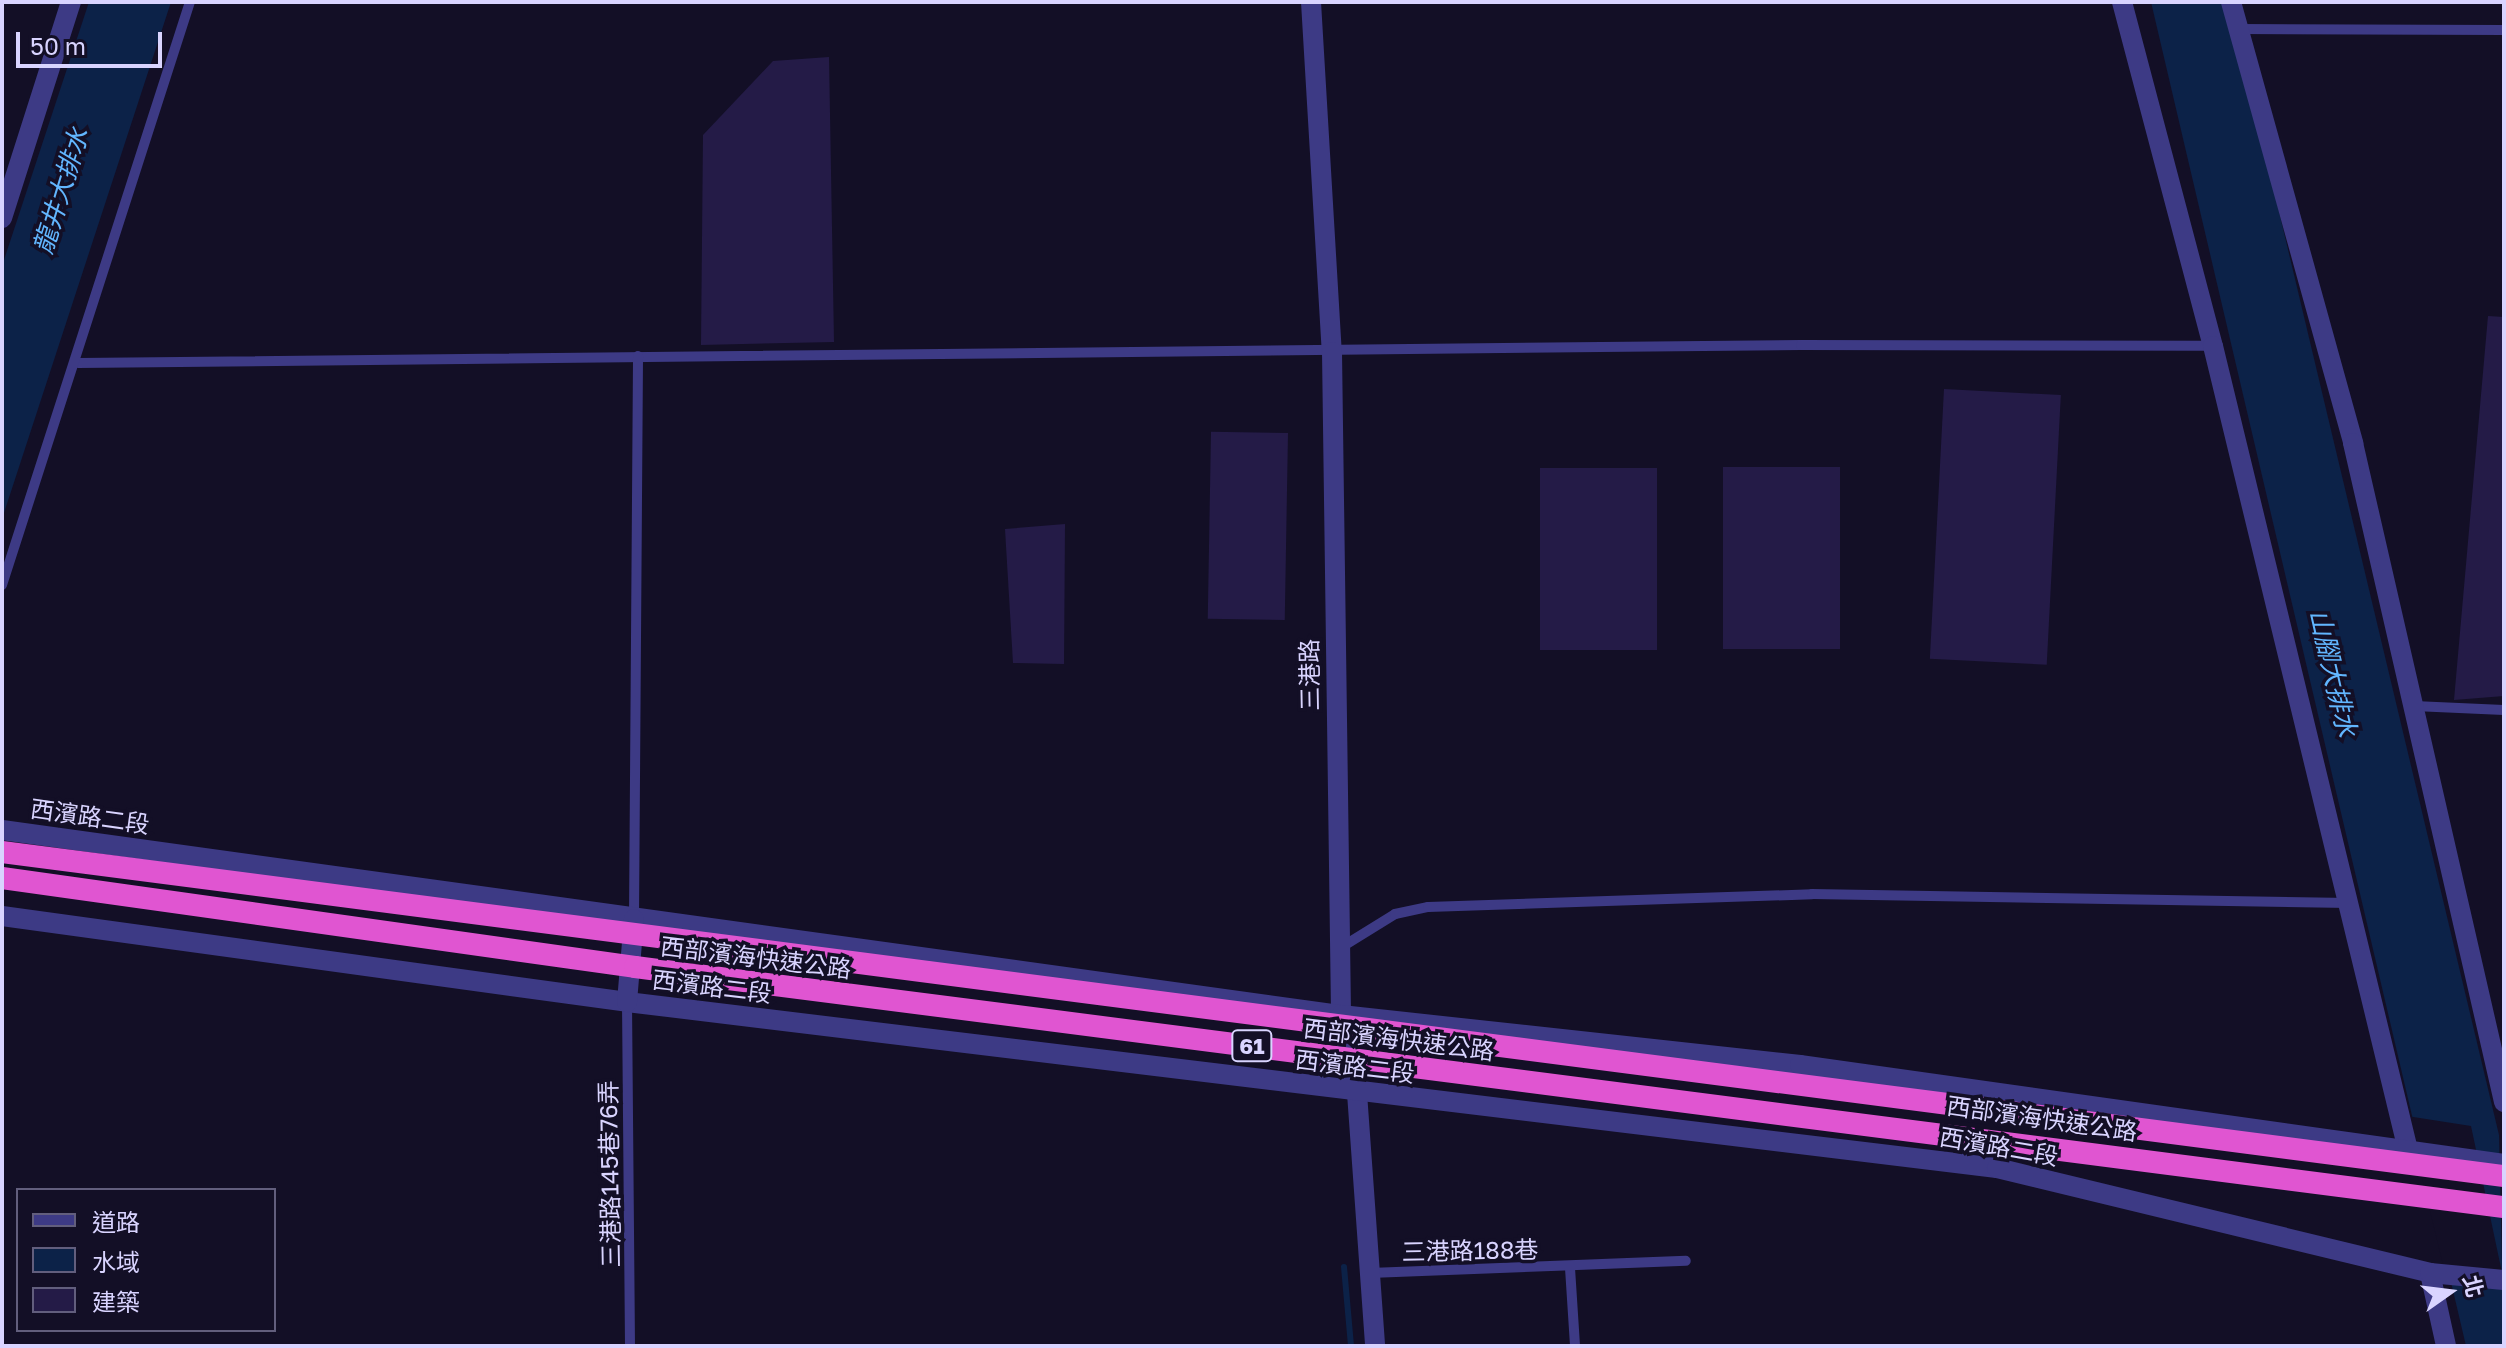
<!DOCTYPE html>
<html>
<head>
<meta charset="utf-8">
<style>
  body { margin:0 }
  #map { position:relative; width:2506px; height:1348px; overflow:hidden; background:#130f26; font-family:"Golos Text","Noto Sans TC",sans-serif }
  div>[style] { position:absolute }
  .water>* { inset:0; background:#0c2248 }
  .pier>* { inset:0; background:#130f26 }
  .stream>* { height:6px; margin:-3px; padding:0 3px; transform-origin:3px; border-radius:3px; background:#0c2248 }
  .building>* { inset:0; background:#241b47; transform-origin:0 0 }
  .service>* { height:10px; margin:-5px; padding:0 5px; transform-origin:5px; border-radius:5px; background:#3d3a85 }
  .minor>* { height:20px; margin:-10px; padding:0 10px; transform-origin:10px; border-radius:10px; background:#3d3a85 }
  .tertiary>* { height:20px; margin:-10px; padding:0 10px; transform-origin:10px; border-radius:10px; background:#3d3a85 }
  .trunk-bridge>* { height:22px; margin:-11px; padding:0 11px; transform-origin:11px; border-radius:11px; background:#e055d1 }
  span { translate:-50% -50%; white-space:nowrap; text-align:center; line-height:1.15; -webkit-text-stroke:7px #130f26; paint-order:stroke }
  .shield-label span { padding:2px 6px; background:#130f26; border:2px solid; border-radius:6px; -webkit-text-stroke-width:0 }
  .shield-label { font-size:22px; color:#d9d4ff; font-weight:700 }
  .street-label { font-size:24px; color:#d9d4ff }
  .water-label { font-size:26px; color:#62b6ff; font-style:italic }
  .frame { position:absolute; inset:0; border:4px solid #d9d4ff; pointer-events:none }
  .legend { position:absolute; left:16px; top:1188px; width:260px; height:144px; box-sizing:border-box; background:#130f26; border:2px solid #625e7d; margin:0; padding:10px 14px; list-style:none; font-size:24px; color:#d9d4ff }
  .legend li { display:flex; align-items:center; gap:16px; height:40px }
  .legend b { width:40px; border:2px solid #625e7d }
  .north { position:absolute; left:2410px; top:1252px; width:80px; height:80px; -webkit-text-stroke:6px #130f26; paint-order:stroke; rotate:76deg; font-size:22px; font-weight:700; line-height:32px; text-align:center; color:#d9d4ff }
  .north::after { content:''; display:block; margin:auto; width:28px; height:36px; background:#d9d4ff; clip-path:polygon(50% 0,100% 100%,50% 72%,0 100%) }
  .scale { position:absolute; left:16px; top:32px; width:146px; height:36px; box-sizing:border-box; border:4px solid #d9d4ff; border-top:0; padding-left:10px; font-size:24px; line-height:28px; white-space:nowrap; color:#d9d4ff; -webkit-text-stroke:6px #130f26; paint-order:stroke }
</style>
</head>
<body>
<div id="map">
  <div class="water">
    <div style="clip-path:polygon(89px 2px,171px 2px,2px 519px,2px 266px)"></div>
    <div style="clip-path:polygon(2151px 2px,2229px 2px,2499px 1135px,2504px 1346px,2466px 1346px)"></div>
  </div>
  <div class="pier">
    <div style="clip-path:polygon(2407px 1116px,2471px 1126px,2504px 1282px,2445px 1273px)"></div>
  </div>
  <div class="stream">
    <div style="left:1344px;top:1267px;width:79px;rotate:84.9deg"></div>
  </div>
  <div class="building">
    <div style="clip-path:polygon(829px 57px,834px 342px,701px 345px,703px 135px,773px 61px)"></div>
    <div style="clip-path:polygon(2488px 316px,2504px 317px,2504px 696px,2454px 700px)"></div>
    <div style="left:1944px;top:389px;width:117px;height:270px;rotate:3deg"></div>
    <div style="left:1288px;top:433px;width:187px;height:77px;rotate:91deg"></div>
    <div style="left:1723px;top:467px;width:117px;height:182px"></div>
    <div style="left:1540px;top:468px;width:117px;height:182px"></div>
    <div style="clip-path:polygon(1065px 524px,1064px 664px,1013px 663px,1005px 529px)"></div>
  </div>
  <div class="service">
    <div style="left:2238px;top:29px;width:266px;rotate:0.2deg"></div>
    <div style="left:78px;top:363px;width:1723px;rotate:-0.6deg"></div>
    <div style="left:1801px;top:345px;width:412px;rotate:0.1deg"></div>
    <div style="left:2px;top:585px;width:613px;rotate:-72.13deg"></div>
    <div style="left:2414px;top:706px;width:90px;rotate:2.5deg"></div>
    <div style="left:634px;top:918px;width:562px;rotate:-89.59deg"></div>
    <div style="left:1345px;top:945px;width:59px;rotate:-31.8deg"></div>
    <div style="left:1395px;top:914px;width:34px;rotate:-12deg"></div>
    <div style="left:1428px;top:907px;width:384px;rotate:-1.9deg"></div>
    <div style="left:1812px;top:894px;width:537px;rotate:0.96deg"></div>
    <div style="left:627px;top:1002px;width:344px;rotate:89.5deg"></div>
    <div style="left:1570px;top:1268px;width:78px;rotate:86.3deg"></div>
    <div style="left:1370px;top:1273px;width:316px;rotate:-2.2deg"></div>
  </div>
  <div class="minor">
    <div style="left:1311px;top:2px;width:351px;rotate:86.6deg"></div>
    <div style="left:1332px;top:352px;width:663px;rotate:89.22deg"></div>
    <div style="left:1341px;top:1015px;width:80px;rotate:78.4deg"></div>
    <div style="left:1357px;top:1093px;width:254px;rotate:85.9deg"></div>
    <div style="left:2122px;top:2px;width:356px;rotate:75.2deg"></div>
    <div style="left:2213px;top:346px;width:827px;rotate:76.37deg"></div>
    <div style="left:2430px;top:1273px;width:75px;rotate:77.6deg"></div>
  </div>
  <div class="tertiary">
    <div style="left:2231px;top:2px;width:458px;rotate:74.5deg"></div>
    <div style="left:2353px;top:443px;width:676px;rotate:77.09deg"></div>
    <div style="left:2px;top:218px;width:227px;rotate:-72.3deg"></div>
    <div style="left:2px;top:830px;width:1352px;rotate:7.87deg"></div>
    <div style="left:1341px;top:1015px;width:462px;rotate:6.2deg"></div>
    <div style="left:1800px;top:1065px;width:711px;rotate:8deg"></div>
    <div style="left:2px;top:916px;width:631px;rotate:7.83deg"></div>
    <div style="left:627px;top:1002px;width:1380px;rotate:6.91deg"></div>
    <div style="left:1997px;top:1168px;width:446px;rotate:13.6deg"></div>
    <div style="left:2430px;top:1273px;width:74px;rotate:5.4deg"></div>
    <div style="left:627px;top:1002px;width:83px;rotate:-85.2deg"></div>
  </div>
  <div class="trunk-bridge">
    <div style="left:2px;top:852px;width:2523px;rotate:7.38deg"></div>
    <div style="left:2px;top:878px;width:639px;rotate:8deg"></div>
    <div style="left:635px;top:967px;width:1884px;rotate:7.32deg"></div>
  </div>
  <div class="shield-label">
    <span style="left:1252px;top:1046px">61</span>
  </div>
  <div class="street-label">
    <span style="left:1309px;top:675px;rotate:-91deg">三港路</span>
    <span style="left:90px;top:816px;rotate:8deg">西濱路二段</span>
    <span style="left:756px;top:957px;rotate:7deg">西部濱海快速公路</span>
    <span style="left:712px;top:986px;rotate:7deg">西濱路二段</span>
    <span style="left:1399px;top:1039px;rotate:7deg">西部濱海快速公路</span>
    <span style="left:1355px;top:1066px;rotate:7deg">西濱路二段</span>
    <span style="left:2042px;top:1118px;rotate:8deg">西部濱海快速公路</span>
    <span style="left:1999px;top:1146px;rotate:10deg">西濱路二段</span>
    <span style="left:609px;top:1174px;rotate:-91deg">三港路145巷76弄</span>
    <span style="left:1470px;top:1250px;rotate:-1deg">三港路188巷</span>
  </div>
  <div class="water-label">
    <span style="left:61px;top:191px;rotate:-73deg">龍井大排水</span>
    <span style="left:2333px;top:673px;rotate:77deg">山腳大排水</span>
  </div>
  <div class="frame"></div>
  <ul class="legend">
  <li><b style="height:10px;background:#3d3a85"></b>道路</li>
  <li><b style="height:22px;background:#0c2248"></b>水域</li>
  <li><b style="height:22px;background:#241b47"></b>建築</li>
  </ul>
  <div class="north">北</div>
  <div class="scale">50 m</div>
</div>
</body>
</html>
